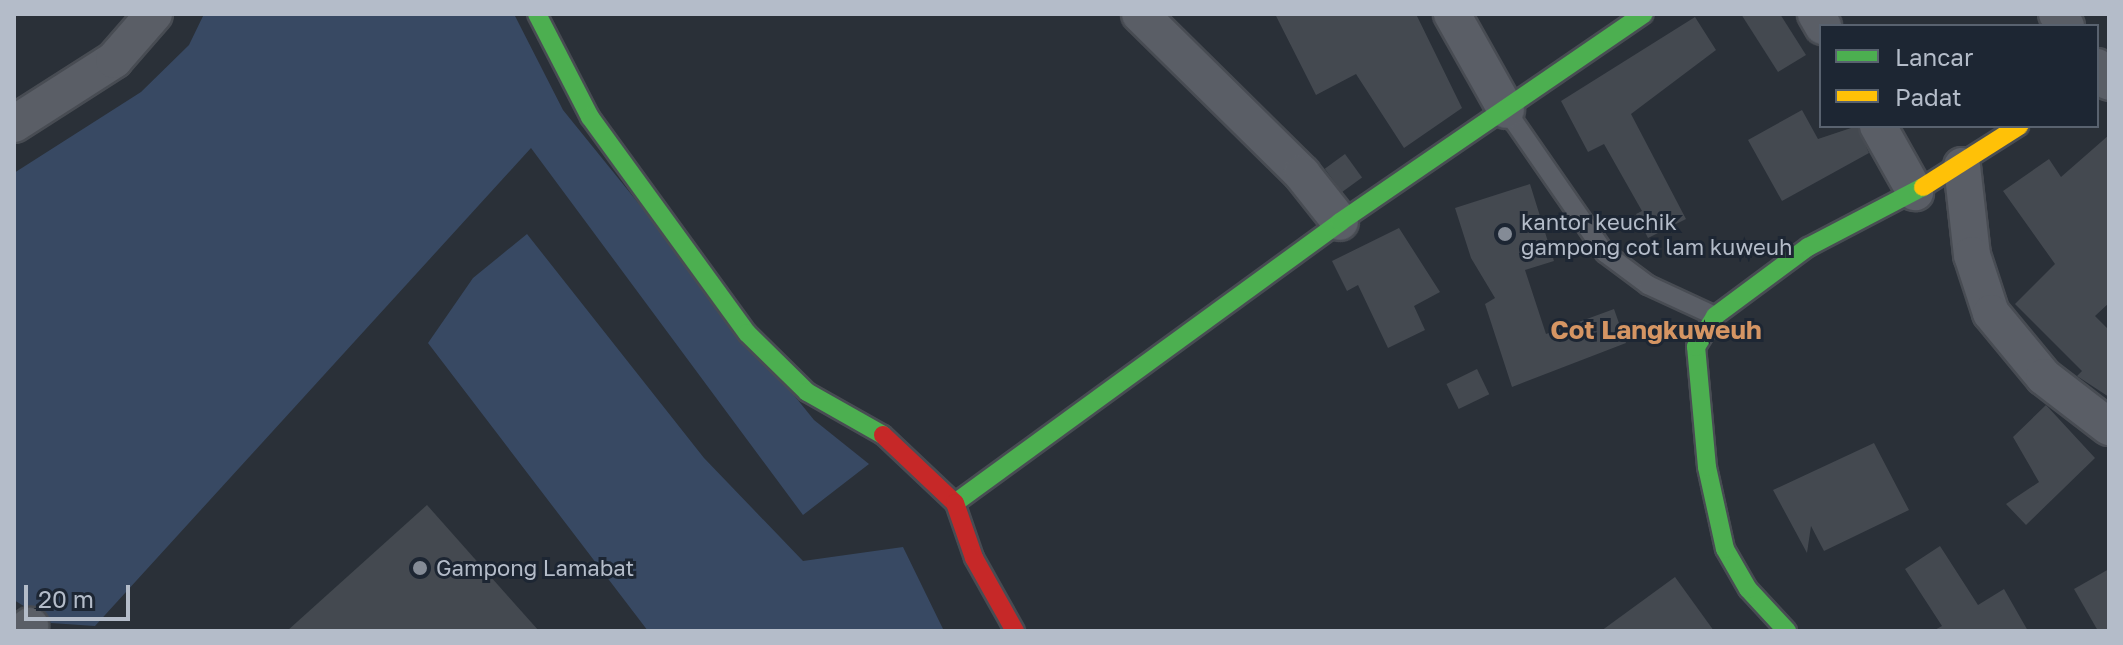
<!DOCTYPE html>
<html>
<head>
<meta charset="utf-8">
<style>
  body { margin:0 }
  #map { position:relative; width:2123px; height:645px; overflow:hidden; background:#2a3038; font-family:"Golos Text",sans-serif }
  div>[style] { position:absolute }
  .water>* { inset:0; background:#384963 }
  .building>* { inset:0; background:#444950; transform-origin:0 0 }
  .roads { filter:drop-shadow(2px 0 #484c53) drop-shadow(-2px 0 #484c53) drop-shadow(0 2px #484c53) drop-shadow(0 -2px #484c53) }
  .lane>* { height:18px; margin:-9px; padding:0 9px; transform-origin:9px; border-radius:9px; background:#5a5e66 }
  .street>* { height:36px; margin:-18px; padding:0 18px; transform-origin:18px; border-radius:18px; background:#5a5e66 }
  .fast>* { height:18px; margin:-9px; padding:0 9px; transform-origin:9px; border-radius:9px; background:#4caf50 }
  .slow>* { height:18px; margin:-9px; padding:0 9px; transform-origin:9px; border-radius:9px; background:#ffc107 }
  .jam>* { height:18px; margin:-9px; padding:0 9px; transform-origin:9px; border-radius:9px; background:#c62828 }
  .dots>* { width:22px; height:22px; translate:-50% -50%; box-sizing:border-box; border:4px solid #1d2633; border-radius:50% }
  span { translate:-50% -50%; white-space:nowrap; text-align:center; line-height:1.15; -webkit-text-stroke:6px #1d2633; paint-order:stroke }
  .poi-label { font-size:22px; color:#b4bcc9 }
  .left { translate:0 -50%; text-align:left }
  .quarter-label { font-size:26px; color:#d59563; font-weight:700 }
  .frame { position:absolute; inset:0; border:16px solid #b4bcc9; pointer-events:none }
  .legend { position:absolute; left:1819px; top:24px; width:280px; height:104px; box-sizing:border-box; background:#1d2633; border:2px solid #59626f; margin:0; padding:10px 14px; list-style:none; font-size:24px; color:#b4bcc9 }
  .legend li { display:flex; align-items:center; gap:16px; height:40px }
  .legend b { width:40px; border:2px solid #59626f }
  .scale { position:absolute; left:24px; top:585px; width:106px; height:36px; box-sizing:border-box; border:4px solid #b4bcc9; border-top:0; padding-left:10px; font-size:24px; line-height:28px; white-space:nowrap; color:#b4bcc9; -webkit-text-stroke:6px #1d2633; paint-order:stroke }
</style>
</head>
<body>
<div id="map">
  <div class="water">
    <div style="clip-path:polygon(204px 14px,514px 14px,563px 110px,814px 420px,869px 464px,803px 515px,531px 148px,95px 626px,51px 623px,14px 600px,14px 173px,141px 92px,189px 45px)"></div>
    <div style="clip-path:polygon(527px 234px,704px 458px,803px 561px,903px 547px,944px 631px,648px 631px,428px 343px,473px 278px)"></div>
  </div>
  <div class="building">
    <div style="clip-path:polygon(1275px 14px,1416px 14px,1462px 108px,1404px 148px,1356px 74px,1316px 95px)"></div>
    <div style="clip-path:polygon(1741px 14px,1780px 14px,1806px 55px,1778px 72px)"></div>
    <div style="clip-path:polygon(1695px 17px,1716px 50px,1631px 114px,1686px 219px,1648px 238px,1636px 214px,1642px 211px,1604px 144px,1588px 152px,1561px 101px)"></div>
    <div style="clip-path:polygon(1802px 110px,1818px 139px,1857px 126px,1869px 153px,1782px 201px,1748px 140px)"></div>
    <div style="clip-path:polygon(2109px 135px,2109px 303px,2095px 316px,2109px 330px,2109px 397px,2077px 376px,2082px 371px,2015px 304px,2055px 264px,2003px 191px,2049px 159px,2061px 177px)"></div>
    <div style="left:1345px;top:154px;width:29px;height:25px;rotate:54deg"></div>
    <div style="clip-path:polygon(1530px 184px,1554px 261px,1525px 270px,1546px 334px,1614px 309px,1626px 343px,1512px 387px,1485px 304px,1495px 298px,1471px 258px,1455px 208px)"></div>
    <div style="clip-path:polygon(1399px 228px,1440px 292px,1414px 306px,1425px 330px,1388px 348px,1358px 285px,1347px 291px,1332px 261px)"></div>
    <div style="left:1477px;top:369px;width:28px;height:34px;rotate:64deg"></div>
    <div style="clip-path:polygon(2046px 405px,2095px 458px,2026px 525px,2006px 504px,2039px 482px,2013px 437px)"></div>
    <div style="clip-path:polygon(1874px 443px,1909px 510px,1824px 551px,1811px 526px,1807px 553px,1773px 490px)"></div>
    <div style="clip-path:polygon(427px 505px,539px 631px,287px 631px)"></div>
    <div style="clip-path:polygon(1940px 546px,1978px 605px,2004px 589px,2028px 631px,1933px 631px,1942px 626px,1905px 569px)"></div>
    <div style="clip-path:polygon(2109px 569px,2109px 631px,2098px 631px,2074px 589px)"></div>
    <div style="clip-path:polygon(1675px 577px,1714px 631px,1601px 631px)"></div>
  </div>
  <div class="roads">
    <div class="lane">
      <div style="left:1506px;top:110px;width:174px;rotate:55.3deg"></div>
      <div style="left:1605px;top:253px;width:54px;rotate:36.7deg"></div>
      <div style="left:1648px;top:285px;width:74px;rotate:24.8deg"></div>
    </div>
    <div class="street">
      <div style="left:1140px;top:14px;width:228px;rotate:44.6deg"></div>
      <div style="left:1302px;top:174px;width:61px;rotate:51.6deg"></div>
      <div style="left:1452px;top:14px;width:110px;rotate:60.6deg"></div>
      <div style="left:1816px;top:14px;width:14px;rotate:60deg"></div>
      <div style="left:2057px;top:14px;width:15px;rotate:53deg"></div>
      <div style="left:2097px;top:67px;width:19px;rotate:51deg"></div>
      <div style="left:14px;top:124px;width:119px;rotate:-32.6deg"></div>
      <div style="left:114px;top:60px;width:61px;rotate:-49deg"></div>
      <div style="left:1878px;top:126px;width:76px;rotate:60.7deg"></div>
      <div style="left:1962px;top:166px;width:90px;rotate:83.6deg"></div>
      <div style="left:1972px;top:255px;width:61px;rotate:71.9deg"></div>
      <div style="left:1991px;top:313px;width:83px;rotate:50.4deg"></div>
      <div style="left:2044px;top:377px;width:82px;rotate:37.6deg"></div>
      <div style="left:23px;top:631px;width:9px;rotate:-36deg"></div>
    </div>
    <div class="fast">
      <div style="left:537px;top:14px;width:116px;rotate:62.8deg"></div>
      <div style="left:590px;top:117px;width:267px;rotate:54deg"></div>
      <div style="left:747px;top:333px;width:84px;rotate:44.5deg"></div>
      <div style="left:807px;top:392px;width:87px;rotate:29.5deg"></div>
      <div style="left:955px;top:503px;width:477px;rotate:-36.1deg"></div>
      <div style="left:1340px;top:222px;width:368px;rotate:-34.4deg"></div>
      <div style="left:1787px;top:631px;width:57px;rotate:-132.9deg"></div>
      <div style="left:1748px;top:589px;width:46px;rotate:-119.9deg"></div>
      <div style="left:1725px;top:549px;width:84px;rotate:-102.4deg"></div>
      <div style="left:1707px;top:467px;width:121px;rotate:-95.2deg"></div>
      <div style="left:1696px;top:347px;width:36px;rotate:-58deg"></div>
      <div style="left:1715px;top:316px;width:116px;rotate:-36.6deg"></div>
      <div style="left:1808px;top:247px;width:130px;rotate:-27.6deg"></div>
    </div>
    <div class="slow">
      <div style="left:1923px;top:187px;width:114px;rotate:-32.4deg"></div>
    </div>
    <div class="jam">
      <div style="left:883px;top:435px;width:99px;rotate:43.4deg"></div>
      <div style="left:955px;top:503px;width:58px;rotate:70.9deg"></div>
      <div style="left:974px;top:558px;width:84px;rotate:60.7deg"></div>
    </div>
  </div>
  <div class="dots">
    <div style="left:1505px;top:234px;background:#848b96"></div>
    <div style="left:420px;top:568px;background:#848b96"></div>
  </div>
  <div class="poi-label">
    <span class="left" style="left:1521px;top:234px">kantor keuchik<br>gampong cot lam kuweuh</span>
    <span class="left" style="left:436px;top:568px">Gampong Lamabat</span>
  </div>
  <div class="quarter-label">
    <span style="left:1656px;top:330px">Cot Langkuweuh</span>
  </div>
  <div class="frame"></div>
  <ul class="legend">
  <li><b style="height:10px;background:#4caf50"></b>Lancar</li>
  <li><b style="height:10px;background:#ffc107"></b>Padat</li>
  </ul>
  <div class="scale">20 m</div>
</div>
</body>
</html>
